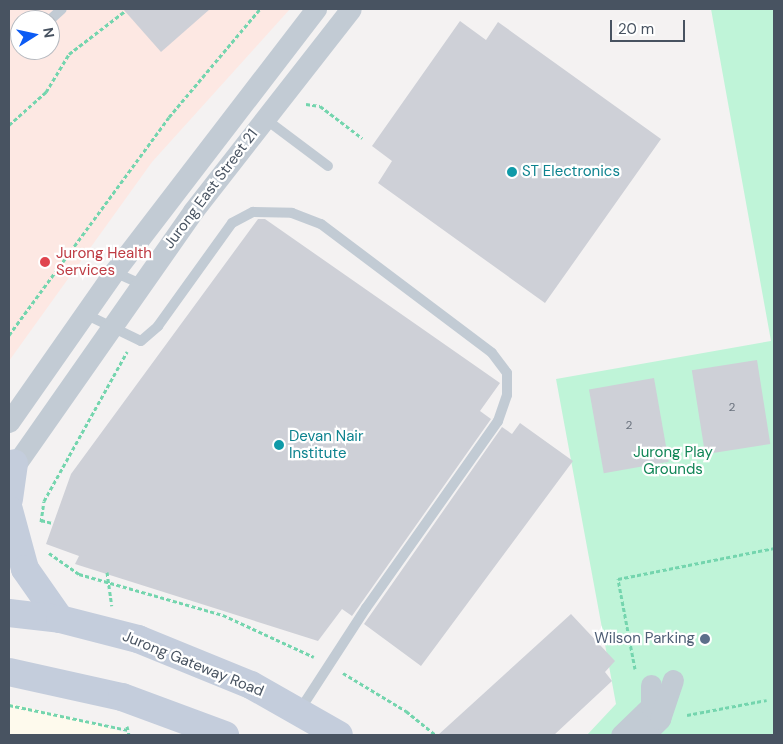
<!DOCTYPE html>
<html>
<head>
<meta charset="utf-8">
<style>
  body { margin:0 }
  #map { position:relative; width:783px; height:744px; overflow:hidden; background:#f4f2f2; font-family:"DM Sans",sans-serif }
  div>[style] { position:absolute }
  .commercial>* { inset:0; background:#fefaed }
  .medical>* { inset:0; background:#fde8e3 }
  .green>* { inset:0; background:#bff4d8 }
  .building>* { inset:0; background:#ced0d7; transform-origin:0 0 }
  .path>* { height:3px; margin-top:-1.5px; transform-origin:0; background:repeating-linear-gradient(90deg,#74d5ae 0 4px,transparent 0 6.5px) }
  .lane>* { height:10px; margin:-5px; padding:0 5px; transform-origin:5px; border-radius:5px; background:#c2cbd4 }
  .street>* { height:21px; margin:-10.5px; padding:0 10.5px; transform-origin:10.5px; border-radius:10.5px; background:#c2cbd4 }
  .secondary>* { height:28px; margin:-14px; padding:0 14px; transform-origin:14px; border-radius:14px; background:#c4cddc }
  .dots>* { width:14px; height:14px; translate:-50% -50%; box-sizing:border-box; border:2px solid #fff; border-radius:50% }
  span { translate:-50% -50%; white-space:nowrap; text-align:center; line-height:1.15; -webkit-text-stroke:4.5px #fff; paint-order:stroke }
  .number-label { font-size:12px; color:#6a727e }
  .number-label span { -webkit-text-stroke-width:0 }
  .culture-label { font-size:15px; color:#0d838f }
  .left { translate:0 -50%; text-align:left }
  .street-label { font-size:15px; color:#485361 }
  .health-label { font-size:15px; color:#be3a42 }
  .park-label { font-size:15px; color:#108556 }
  .service-label { font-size:15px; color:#4e5e75 }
  .right { translate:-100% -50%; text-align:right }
  .frame { position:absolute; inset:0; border:10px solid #485361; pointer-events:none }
  .north { position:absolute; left:10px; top:10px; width:50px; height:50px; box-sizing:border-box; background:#fff; border:1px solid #b6bac0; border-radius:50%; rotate:80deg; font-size:14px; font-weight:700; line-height:20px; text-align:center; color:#485361 }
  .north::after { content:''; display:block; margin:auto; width:18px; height:22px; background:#0c5bf4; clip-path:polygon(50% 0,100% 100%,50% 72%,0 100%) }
  .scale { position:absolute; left:610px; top:20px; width:75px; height:22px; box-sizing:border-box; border:2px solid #485361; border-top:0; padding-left:6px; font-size:15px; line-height:18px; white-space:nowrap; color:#485361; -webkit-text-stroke:4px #fff; paint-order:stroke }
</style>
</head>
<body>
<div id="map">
  <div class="commercial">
    <div style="clip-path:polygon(9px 703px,94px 723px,131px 735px,9px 735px)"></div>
  </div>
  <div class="medical">
    <div style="clip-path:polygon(evenodd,9px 9px,290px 9px,152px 162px,9px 361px,9px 9px,20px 20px,50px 20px,50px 50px,20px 50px,20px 20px)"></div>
  </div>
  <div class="green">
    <div style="clip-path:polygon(711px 9px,774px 9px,774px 735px,587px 735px,616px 704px,556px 379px,771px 341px)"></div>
  </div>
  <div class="building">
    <div style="clip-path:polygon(123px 9px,210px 9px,161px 52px)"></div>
    <div style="clip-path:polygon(460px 21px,486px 40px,498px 22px,661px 139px,545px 303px,378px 183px,392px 161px,372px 146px)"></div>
    <div style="clip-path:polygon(258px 219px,265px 219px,500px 383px,480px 411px,491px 419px,352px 616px,342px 609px,318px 641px,75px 564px,79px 556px,46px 544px,71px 474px)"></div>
    <div style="left:757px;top:360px;width:85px;height:66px;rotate:81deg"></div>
    <div style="left:654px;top:378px;width:85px;height:66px;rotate:80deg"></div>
    <div style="clip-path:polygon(520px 423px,573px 461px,421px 666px,364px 624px,502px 427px,512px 434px)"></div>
    <div style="clip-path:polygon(571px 614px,615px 661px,605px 672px,612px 681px,554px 735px,438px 735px)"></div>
  </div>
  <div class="path">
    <div style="left:306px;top:104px;width:14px;rotate:8deg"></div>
    <div style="left:320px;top:106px;width:53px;rotate:37.3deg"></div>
    <div style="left:9px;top:125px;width:50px;rotate:-41.7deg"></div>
    <div style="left:46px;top:92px;width:44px;rotate:-58.8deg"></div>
    <div style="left:69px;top:54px;width:71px;rotate:-37.5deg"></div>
    <div style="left:9px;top:335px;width:270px;rotate:-53.7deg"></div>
    <div style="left:169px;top:117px;width:141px;rotate:-49.9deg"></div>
    <div style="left:41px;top:520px;width:11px;rotate:15deg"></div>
    <div style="left:41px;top:522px;width:21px;rotate:-82deg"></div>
    <div style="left:44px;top:501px;width:171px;rotate:-60.9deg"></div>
    <div style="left:49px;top:553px;width:37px;rotate:35deg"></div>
    <div style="left:79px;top:574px;width:150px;rotate:15.9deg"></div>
    <div style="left:223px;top:615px;width:100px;rotate:24.8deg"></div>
    <div style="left:107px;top:572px;width:34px;rotate:82deg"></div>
    <div style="left:635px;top:669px;width:92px;rotate:-100.7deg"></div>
    <div style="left:618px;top:579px;width:159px;rotate:-11.2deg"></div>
    <div style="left:343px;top:673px;width:74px;rotate:31.1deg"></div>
    <div style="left:406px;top:711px;width:38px;rotate:39deg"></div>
    <div style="left:9px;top:705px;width:122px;rotate:11.9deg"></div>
    <div style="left:687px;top:715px;width:81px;rotate:-10.6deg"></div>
    <div style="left:127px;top:726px;width:9px;rotate:77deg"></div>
  </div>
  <div class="lane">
    <div style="left:52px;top:18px;width:13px;rotate:-42deg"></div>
    <div style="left:264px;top:118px;width:80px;rotate:36.9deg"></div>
    <div style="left:114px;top:272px;width:30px;rotate:24deg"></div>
    <div style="left:85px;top:314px;width:62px;rotate:25.7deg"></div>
    <div style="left:141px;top:341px;width:23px;rotate:-41deg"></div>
    <div style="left:158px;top:326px;width:127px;rotate:-54.3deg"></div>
    <div style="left:232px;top:223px;width:24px;rotate:-28deg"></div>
    <div style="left:253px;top:212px;width:39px;rotate:1deg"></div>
    <div style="left:292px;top:213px;width:31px;rotate:21deg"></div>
    <div style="left:321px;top:224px;width:214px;rotate:37deg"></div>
    <div style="left:492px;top:353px;width:25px;rotate:53deg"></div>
    <div style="left:507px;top:373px;width:22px;rotate:90deg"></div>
    <div style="left:507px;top:395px;width:28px;rotate:109deg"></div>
    <div style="left:498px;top:421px;width:229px;rotate:125.2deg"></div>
    <div style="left:366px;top:608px;width:123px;rotate:123deg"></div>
  </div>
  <div class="street">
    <div style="left:9px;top:422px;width:183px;rotate:-55deg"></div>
    <div style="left:114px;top:272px;width:332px;rotate:-52.5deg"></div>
    <div style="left:9px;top:474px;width:321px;rotate:-55deg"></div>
    <div style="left:193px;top:211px;width:256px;rotate:-52deg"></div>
    <div style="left:621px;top:735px;width:42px;rotate:-44deg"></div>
    <div style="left:651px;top:706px;width:21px;rotate:-90deg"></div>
    <div style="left:644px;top:735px;width:23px;rotate:-45deg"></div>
    <div style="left:660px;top:719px;width:41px;rotate:-71.6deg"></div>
  </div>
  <div class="secondary">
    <div style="left:9px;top:499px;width:36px;rotate:-82deg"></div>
    <div style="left:9px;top:510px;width:61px;rotate:74.8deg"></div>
    <div style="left:25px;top:569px;width:61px;rotate:55deg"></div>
    <div style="left:9px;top:613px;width:51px;rotate:6.7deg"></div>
    <div style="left:60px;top:619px;width:81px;rotate:14.4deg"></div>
    <div style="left:138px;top:639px;width:122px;rotate:22.2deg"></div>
    <div style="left:251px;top:685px;width:101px;rotate:29.6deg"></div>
    <div style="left:9px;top:672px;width:116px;rotate:12.5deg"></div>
    <div style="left:122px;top:697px;width:110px;rotate:20.3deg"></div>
  </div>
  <div class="dots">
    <div style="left:512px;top:172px;background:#0f9aa8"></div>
    <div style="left:45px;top:262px;background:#e0444e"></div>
    <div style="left:279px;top:445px;background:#0f9aa8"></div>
    <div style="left:705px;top:639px;background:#5c6f8a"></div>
  </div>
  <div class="number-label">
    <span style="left:732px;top:408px">2</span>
    <span style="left:629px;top:426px">2</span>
  </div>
  <div class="culture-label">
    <span class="left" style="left:522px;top:172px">ST Electronics</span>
    <span class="left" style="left:289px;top:445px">Devan Nair<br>Institute</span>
  </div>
  <div class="street-label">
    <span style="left:211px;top:189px;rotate:-53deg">Jurong East Street 21</span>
    <span style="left:193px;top:664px;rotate:22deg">Jurong Gateway Road</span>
  </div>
  <div class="health-label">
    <span class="left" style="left:56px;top:262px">Jurong Health<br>Services</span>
  </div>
  <div class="park-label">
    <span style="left:673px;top:461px">Jurong Play<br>Grounds</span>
  </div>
  <div class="service-label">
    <span class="right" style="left:695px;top:639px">Wilson Parking</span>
  </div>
  <div class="frame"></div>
  <div class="north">N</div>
  <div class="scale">20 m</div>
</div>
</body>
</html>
